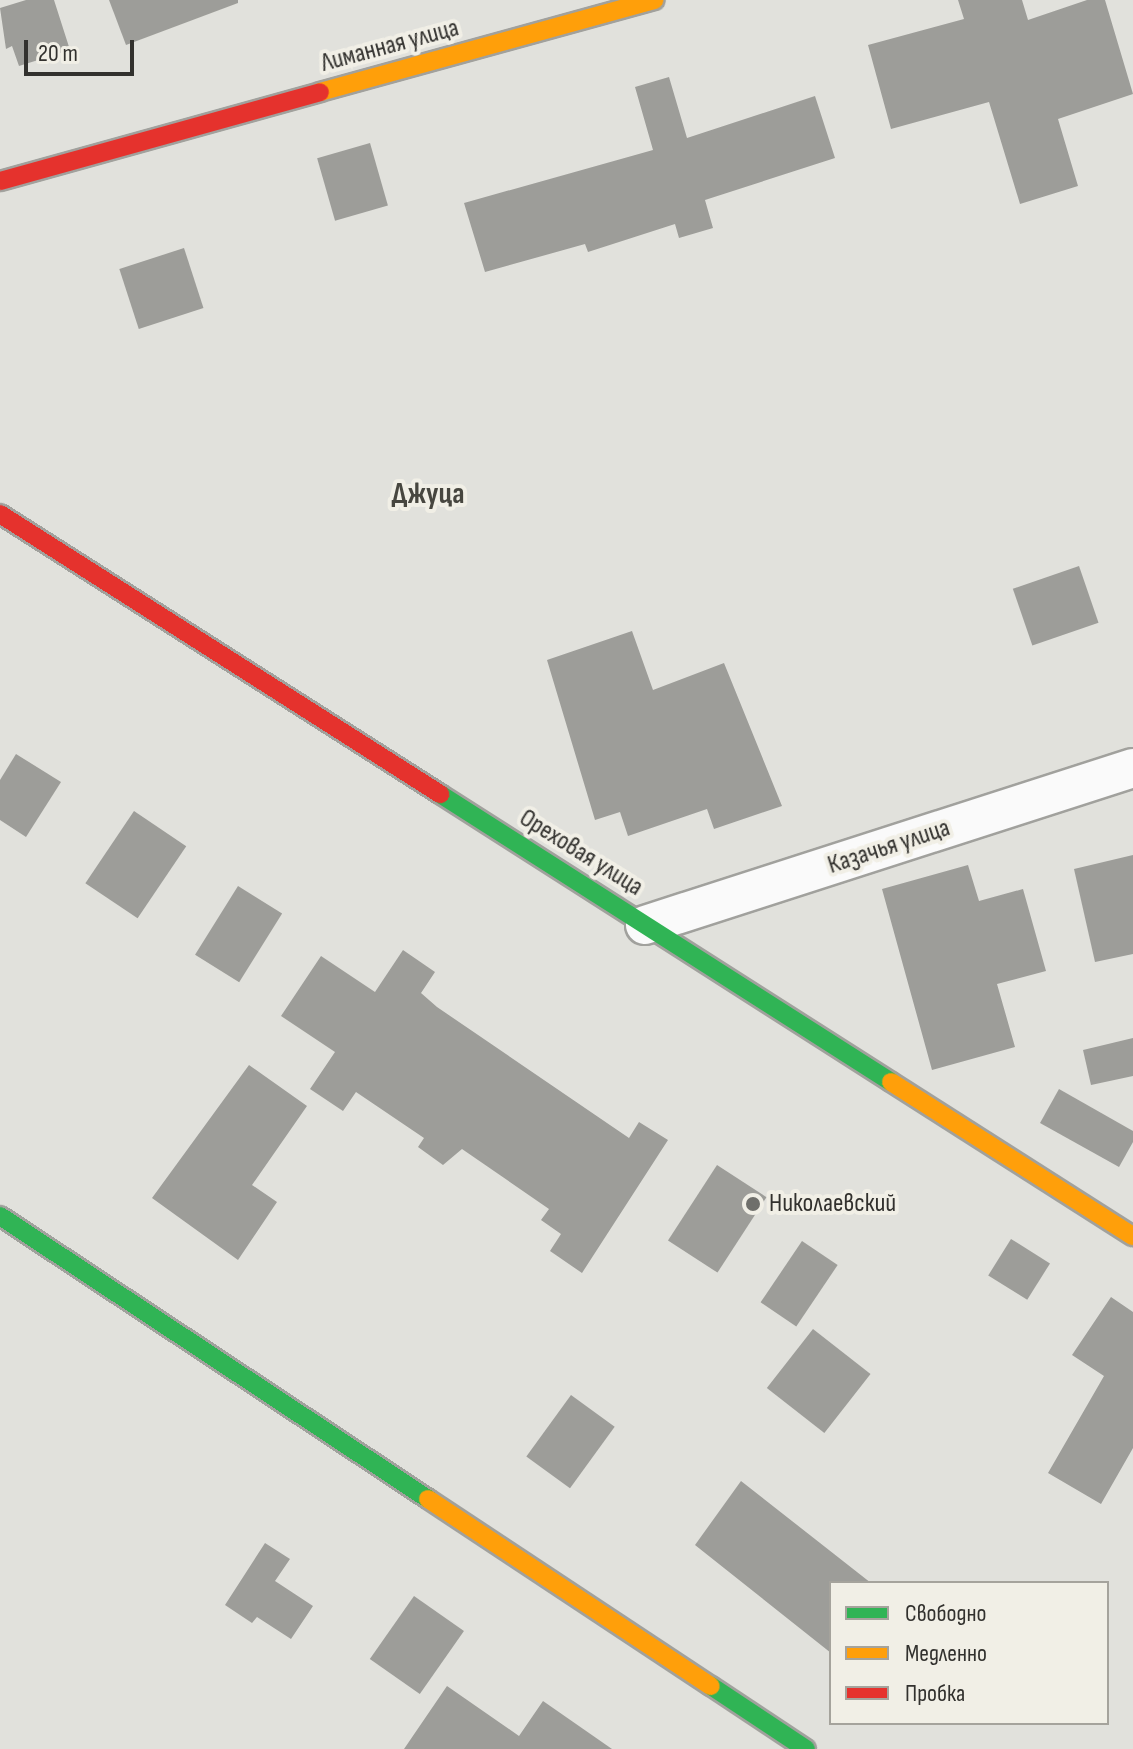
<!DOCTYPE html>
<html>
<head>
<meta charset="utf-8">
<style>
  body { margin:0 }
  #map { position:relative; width:1133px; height:1749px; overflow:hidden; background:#e1e1dc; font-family:"Sofia Sans Condensed",sans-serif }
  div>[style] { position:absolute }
  .building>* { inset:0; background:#9d9d99; transform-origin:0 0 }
  .roads { filter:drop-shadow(2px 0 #a1a19d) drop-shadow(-2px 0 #a1a19d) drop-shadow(0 2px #a1a19d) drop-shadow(0 -2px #a1a19d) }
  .street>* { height:38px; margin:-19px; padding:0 19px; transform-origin:19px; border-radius:19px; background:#fafafa }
  .fast>* { height:18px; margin:-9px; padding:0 9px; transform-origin:9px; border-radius:9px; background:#30b455 }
  .slow>* { height:18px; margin:-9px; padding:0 9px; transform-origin:9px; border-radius:9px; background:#ff9f0a }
  .jam>* { height:18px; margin:-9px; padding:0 9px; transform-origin:9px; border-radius:9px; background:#e5322d }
  .dots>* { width:22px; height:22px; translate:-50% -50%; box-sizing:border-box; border:4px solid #f1efe6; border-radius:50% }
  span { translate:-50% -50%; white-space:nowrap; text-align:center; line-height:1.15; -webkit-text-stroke:8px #f1efe6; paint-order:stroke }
  .street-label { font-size:26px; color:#32312e }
  .poi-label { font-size:26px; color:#32312e }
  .left { translate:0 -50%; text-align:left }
  .quarter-label { font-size:30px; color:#47463f; font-weight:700 }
  .legend { position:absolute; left:829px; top:1581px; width:280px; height:144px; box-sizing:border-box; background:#f1efe6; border:2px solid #a5a39c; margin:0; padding:10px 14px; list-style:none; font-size:24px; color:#32312e }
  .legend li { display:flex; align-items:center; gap:16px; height:40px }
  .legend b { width:40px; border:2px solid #a5a39c }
  .scale { position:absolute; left:24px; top:40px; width:110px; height:36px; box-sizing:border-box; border:4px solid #32312e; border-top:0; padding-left:10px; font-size:24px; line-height:28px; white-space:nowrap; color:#32312e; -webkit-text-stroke:6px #f1efe6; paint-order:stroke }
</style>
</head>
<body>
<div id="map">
  <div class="building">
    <div style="clip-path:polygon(26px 0,54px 0,70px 50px,19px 66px,12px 46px,6px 49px,0 8px)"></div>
    <div style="clip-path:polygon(109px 0,238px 0,238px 3px,126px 45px)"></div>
    <div style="clip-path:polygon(958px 0,1022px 0,1028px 20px,1087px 0,1105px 0,1133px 94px,1058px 119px,1078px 186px,1020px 204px,989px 102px,891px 129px,868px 45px,964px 19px)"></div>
    <div style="clip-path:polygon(669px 77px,687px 138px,815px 96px,835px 158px,705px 200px,713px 228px,679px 238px,675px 224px,588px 252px,585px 244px,485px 272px,464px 203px,653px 150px,635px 87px)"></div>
    <div style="left:370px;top:143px;width:65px;height:55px;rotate:74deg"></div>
    <div style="left:184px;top:248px;width:63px;height:68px;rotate:72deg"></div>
    <div style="left:1079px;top:566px;width:60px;height:70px;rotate:71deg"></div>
    <div style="clip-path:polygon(632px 631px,653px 690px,724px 663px,782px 806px,714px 829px,707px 809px,628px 836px,620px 812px,595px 820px,547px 660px)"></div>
    <div style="clip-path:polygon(16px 754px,61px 782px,26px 837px,0 820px,0 780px)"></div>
    <div style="left:134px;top:811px;width:63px;height:87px;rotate:34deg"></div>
    <div style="clip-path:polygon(1133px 855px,1133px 954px,1095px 962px,1074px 869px)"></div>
    <div style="clip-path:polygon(968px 865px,979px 901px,1023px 889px,1046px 971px,997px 984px,1015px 1047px,932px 1070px,882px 889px)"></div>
    <div style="left:238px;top:886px;width:52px;height:81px;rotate:32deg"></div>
    <div style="clip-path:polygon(403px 950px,435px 972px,421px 993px,437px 1007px,629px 1138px,639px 1122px,668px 1140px,582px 1273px,550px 1251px,561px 1234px,541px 1220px,549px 1209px,462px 1149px,443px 1165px,418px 1147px,424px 1138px,356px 1092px,343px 1111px,310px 1089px,335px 1052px,281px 1016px,321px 956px,375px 992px)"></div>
    <div style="clip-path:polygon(1133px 1038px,1133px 1076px,1091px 1085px,1083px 1050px)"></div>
    <div style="clip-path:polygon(249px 1065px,307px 1106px,252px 1185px,277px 1202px,238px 1260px,152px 1198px)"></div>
    <div style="clip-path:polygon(1059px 1089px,1133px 1131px,1133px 1142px,1119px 1167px,1040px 1123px)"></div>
    <div style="left:717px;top:1165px;width:59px;height:90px;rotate:33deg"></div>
    <div style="left:1011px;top:1239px;width:46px;height:43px;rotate:32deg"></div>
    <div style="left:802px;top:1241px;width:43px;height:74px;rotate:34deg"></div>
    <div style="clip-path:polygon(1111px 1297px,1133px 1312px,1133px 1448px,1101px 1504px,1048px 1473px,1104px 1376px,1072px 1355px)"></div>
    <div style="left:813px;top:1329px;width:73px;height:75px;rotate:38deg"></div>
    <div style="left:571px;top:1395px;width:54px;height:76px;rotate:36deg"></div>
    <div style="clip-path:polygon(741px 1481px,871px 1583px,831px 1583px,831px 1653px,695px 1545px)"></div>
    <div style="clip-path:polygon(265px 1543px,290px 1559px,275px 1581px,313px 1606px,291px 1639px,257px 1617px,252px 1623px,225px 1605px)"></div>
    <div style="left:414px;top:1596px;width:61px;height:77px;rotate:35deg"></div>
    <div style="clip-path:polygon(447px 1686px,519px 1736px,543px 1701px,612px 1749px,404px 1749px)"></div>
  </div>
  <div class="roads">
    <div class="street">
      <div style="left:645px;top:925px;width:513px;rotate:-17.83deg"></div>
    </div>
    <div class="fast">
      <div style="left:440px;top:794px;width:535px;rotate:32.56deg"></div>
      <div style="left:0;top:1216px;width:513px;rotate:33.47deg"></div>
      <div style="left:711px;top:1686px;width:114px;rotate:33.6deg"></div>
    </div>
    <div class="slow">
      <div style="left:320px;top:92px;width:347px;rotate:-15.4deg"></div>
      <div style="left:891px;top:1082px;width:287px;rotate:32.5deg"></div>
      <div style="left:428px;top:1499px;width:339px;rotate:33.5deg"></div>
    </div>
    <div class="jam">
      <div style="left:0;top:181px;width:332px;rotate:-15.5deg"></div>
      <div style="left:0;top:514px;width:522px;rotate:32.47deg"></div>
    </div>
  </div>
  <div class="dots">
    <div style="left:753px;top:1204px;background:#6f6f6b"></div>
  </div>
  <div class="street-label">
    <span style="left:390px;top:46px;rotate:-15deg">Лиманная улица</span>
    <span style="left:889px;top:847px;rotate:-18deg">Казачья улица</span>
    <span style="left:581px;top:853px;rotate:32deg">Ореховая улица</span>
  </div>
  <div class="poi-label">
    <span class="left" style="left:769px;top:1204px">Николаевский</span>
  </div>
  <div class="quarter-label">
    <span style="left:428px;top:494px">Джуца</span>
  </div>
  <ul class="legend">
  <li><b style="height:10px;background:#30b455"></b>Свободно</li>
  <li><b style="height:10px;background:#ff9f0a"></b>Медленно</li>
  <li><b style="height:10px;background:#e5322d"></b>Пробка</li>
  </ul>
  <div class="scale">20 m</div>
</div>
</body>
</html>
